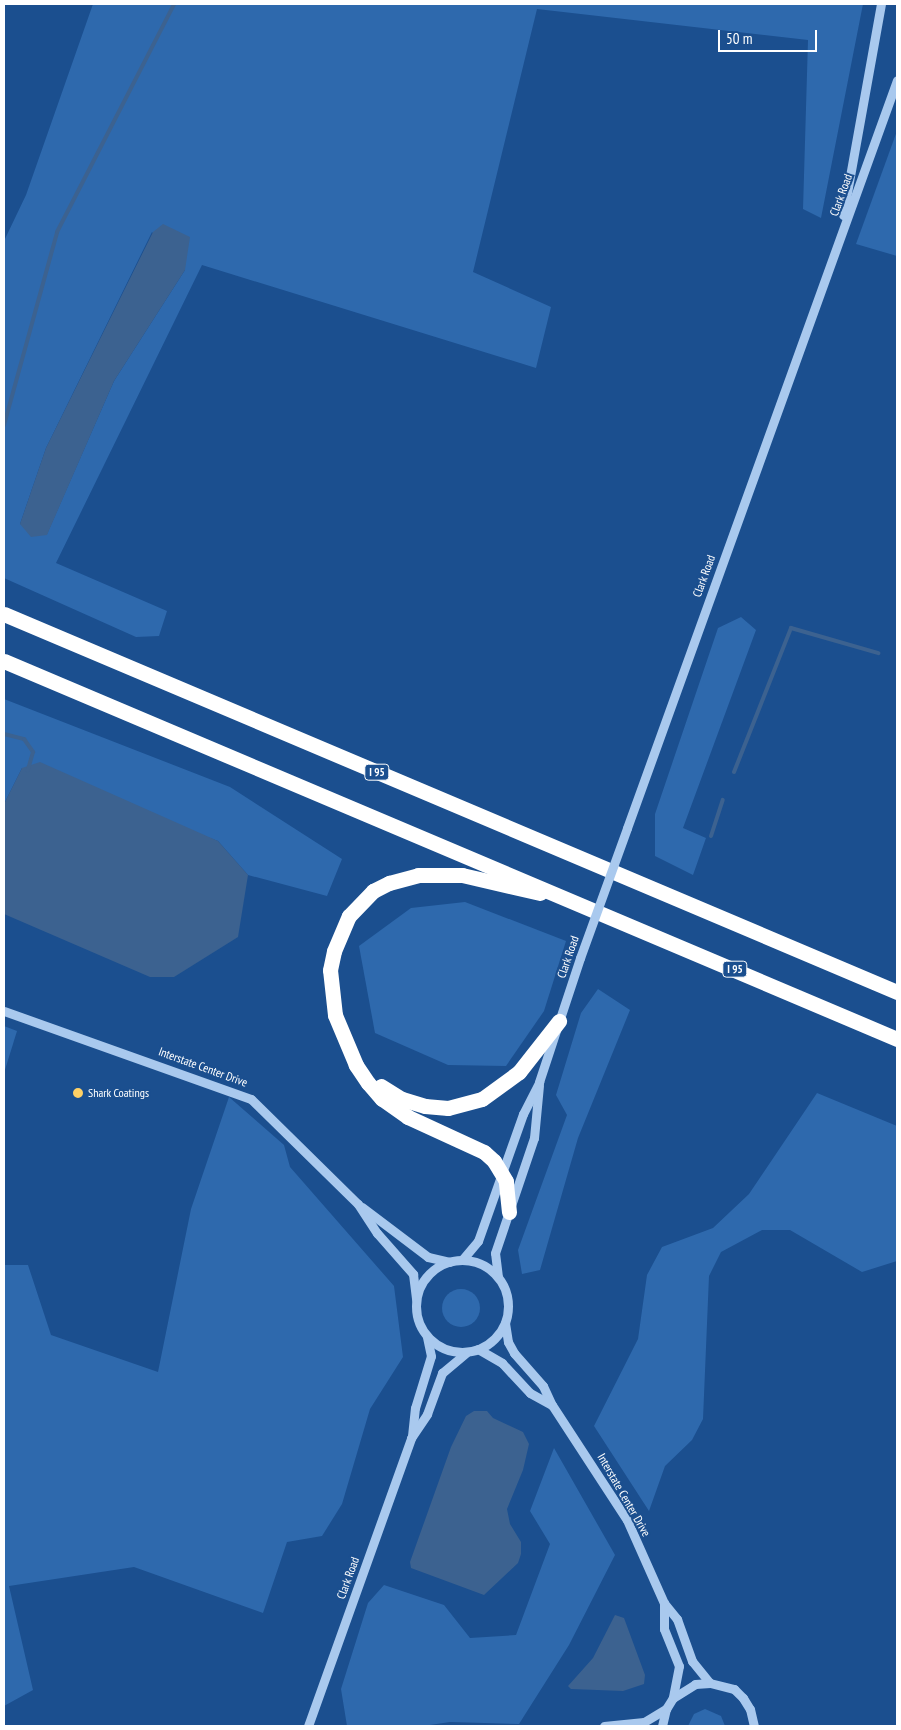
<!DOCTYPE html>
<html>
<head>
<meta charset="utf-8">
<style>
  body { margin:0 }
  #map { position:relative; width:901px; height:1730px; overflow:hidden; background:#1b4f8f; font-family:"PT Sans Narrow",sans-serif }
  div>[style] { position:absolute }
  .green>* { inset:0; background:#2e69ad }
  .round { border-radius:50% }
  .water>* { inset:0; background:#3c6290 }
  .stream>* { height:4px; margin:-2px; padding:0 2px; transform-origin:2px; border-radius:2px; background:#3c6290 }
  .minor>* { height:9px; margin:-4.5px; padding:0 4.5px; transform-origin:4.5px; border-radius:4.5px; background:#a9c9ee }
  .minor>.ring { margin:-4.5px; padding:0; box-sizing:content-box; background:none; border:9px solid #a9c9ee; border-radius:50% }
  .highway>* { height:15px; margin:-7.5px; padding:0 7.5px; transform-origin:7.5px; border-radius:7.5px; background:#fff }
  .minor-bridge>* { height:9px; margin:-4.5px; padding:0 4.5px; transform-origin:4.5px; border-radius:4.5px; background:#a9c9ee }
  .dots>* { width:14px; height:14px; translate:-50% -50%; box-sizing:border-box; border:2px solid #1b4f8f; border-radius:50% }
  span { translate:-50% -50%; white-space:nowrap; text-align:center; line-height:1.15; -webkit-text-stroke:4px #1b4f8f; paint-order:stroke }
  .shield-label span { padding:1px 4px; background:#1b4f8f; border:1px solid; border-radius:4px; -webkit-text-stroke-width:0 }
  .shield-label { font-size:11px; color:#fff; font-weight:700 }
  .street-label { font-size:12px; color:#fff }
  .poi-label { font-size:12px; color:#fff }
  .left { translate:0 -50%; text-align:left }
  .frame { position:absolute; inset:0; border:5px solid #fff; pointer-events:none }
  .scale { position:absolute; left:718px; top:30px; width:99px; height:22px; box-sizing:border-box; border:2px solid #fff; border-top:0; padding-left:6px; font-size:15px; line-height:18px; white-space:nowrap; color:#fff; -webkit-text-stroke:4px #1b4f8f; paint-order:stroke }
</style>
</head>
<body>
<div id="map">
  <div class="green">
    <div style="clip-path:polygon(evenodd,93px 4px,863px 4px,821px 218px,803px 209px,808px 40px,537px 9px,473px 272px,551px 307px,536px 368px,202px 265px,56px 563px,167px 611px,159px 636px,136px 637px,4px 578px,4px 241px,26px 195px,93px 4px,152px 232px,185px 270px,114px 381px,47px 534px,20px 524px,46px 448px,152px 232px)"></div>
    <div style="clip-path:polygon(897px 131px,897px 256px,856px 244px)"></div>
    <div style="clip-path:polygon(741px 617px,756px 630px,683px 828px,706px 838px,693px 875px,655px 856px,655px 814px,718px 628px)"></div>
    <div style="clip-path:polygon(4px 699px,230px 787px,342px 859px,327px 896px,248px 875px,218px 841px,22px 768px,4px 804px)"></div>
    <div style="clip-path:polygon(465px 902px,566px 941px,544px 1011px,506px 1066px,448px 1065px,375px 1033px,359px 946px,411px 908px)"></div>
    <div style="clip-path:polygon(598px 989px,630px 1010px,578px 1138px,540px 1270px,522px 1274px,518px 1250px,567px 1115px,556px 1095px,581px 1013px)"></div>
    <div style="clip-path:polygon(4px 1026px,17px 1031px,4px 1073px)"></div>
    <div style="clip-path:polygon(817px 1093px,897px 1126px,897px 1261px,862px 1272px,790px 1230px,762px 1230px,721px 1252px,709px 1276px,703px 1419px,692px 1440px,665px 1466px,649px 1511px,594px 1426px,638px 1339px,647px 1275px,662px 1247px,713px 1228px,749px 1194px)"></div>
    <div style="clip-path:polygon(229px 1097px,284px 1145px,290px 1167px,394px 1286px,403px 1357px,370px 1409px,342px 1504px,322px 1536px,287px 1542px,263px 1613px,134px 1567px,9px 1586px,33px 1690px,4px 1706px,4px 1265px,28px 1265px,51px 1335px,158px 1372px,191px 1209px)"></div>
    <div class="round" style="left:442px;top:1289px;width:38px;height:38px"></div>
    <div style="clip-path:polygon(554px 1448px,615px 1555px,569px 1645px,519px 1724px,450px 1722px,423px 1726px,347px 1726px,341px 1689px,368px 1603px,384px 1585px,444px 1605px,470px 1638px,516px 1635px,550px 1544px,530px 1511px)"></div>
    <div style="clip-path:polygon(705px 1709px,721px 1716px,725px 1726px,688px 1726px,694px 1714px)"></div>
  </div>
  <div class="water">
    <div style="clip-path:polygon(163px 224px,190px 237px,185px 270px,114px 381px,47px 535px,31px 537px,20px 524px,46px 448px,153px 232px)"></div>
    <div style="clip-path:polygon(40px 762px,218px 841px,248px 875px,238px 937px,174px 977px,150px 977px,4px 914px,4px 804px,22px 768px)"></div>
    <div style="clip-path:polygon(474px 1411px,487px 1411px,493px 1418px,523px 1432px,529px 1444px,523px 1470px,507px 1509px,510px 1524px,521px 1542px,521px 1554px,518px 1563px,484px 1595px,411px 1568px,410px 1562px,451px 1447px,466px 1416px)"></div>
    <div style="clip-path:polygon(615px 1615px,624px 1618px,645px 1675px,644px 1684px,623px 1691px,571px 1689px,568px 1686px,593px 1658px)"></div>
  </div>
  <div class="stream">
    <div style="left:4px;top:425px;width:200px;rotate:-74.6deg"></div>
    <div style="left:57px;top:232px;width:256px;rotate:-62.8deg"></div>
    <div style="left:4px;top:734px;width:21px;rotate:14deg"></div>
    <div style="left:24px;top:739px;width:16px;rotate:55deg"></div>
    <div style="left:33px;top:752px;width:19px;rotate:106deg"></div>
    <div style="left:734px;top:772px;width:155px;rotate:-68.4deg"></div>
    <div style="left:791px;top:628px;width:91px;rotate:16deg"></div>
    <div style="left:711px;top:836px;width:38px;rotate:-72deg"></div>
  </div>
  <div class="minor">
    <div style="left:843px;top:215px;width:214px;rotate:-79.8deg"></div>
    <div style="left:627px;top:828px;width:795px;rotate:-70.15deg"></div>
    <div style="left:4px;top:1011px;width:262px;rotate:19.6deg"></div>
    <div style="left:251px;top:1099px;width:150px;rotate:44.5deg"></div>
    <div style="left:358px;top:1204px;width:35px;rotate:57deg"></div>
    <div style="left:377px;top:1233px;width:55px;rotate:48.7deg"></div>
    <div style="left:413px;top:1274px;width:25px;rotate:83deg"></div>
    <div style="left:362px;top:1207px;width:83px;rotate:37.1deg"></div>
    <div style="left:428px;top:1257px;width:22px;rotate:13deg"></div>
    <div class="ring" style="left:416px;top:1260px;width:83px;height:83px"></div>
    <div style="left:462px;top:1260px;width:25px;rotate:-50deg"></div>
    <div style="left:478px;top:1241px;width:135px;rotate:-70.5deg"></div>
    <div style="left:523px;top:1114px;width:36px;rotate:-63deg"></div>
    <div style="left:539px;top:1082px;width:131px;rotate:-71.7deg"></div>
    <div style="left:498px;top:1277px;width:24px;rotate:-97deg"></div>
    <div style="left:495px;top:1253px;width:121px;rotate:-71.3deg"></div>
    <div style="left:534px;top:1138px;width:53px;rotate:-84.6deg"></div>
    <div style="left:505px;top:1323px;width:19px;rotate:81deg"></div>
    <div style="left:508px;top:1342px;width:13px;rotate:61deg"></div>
    <div style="left:514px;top:1353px;width:44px;rotate:48.7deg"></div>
    <div style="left:543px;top:1386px;width:21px;rotate:65deg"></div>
    <div style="left:552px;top:1405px;width:137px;rotate:56.9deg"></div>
    <div style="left:627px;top:1520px;width:91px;rotate:66deg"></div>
    <div style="left:664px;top:1603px;width:21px;rotate:51deg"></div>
    <div style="left:677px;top:1619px;width:45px;rotate:70.3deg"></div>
    <div style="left:692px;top:1661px;width:28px;rotate:51deg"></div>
    <div style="left:478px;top:1349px;width:28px;rotate:30deg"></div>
    <div style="left:502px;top:1363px;width:41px;rotate:47deg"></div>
    <div style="left:530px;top:1393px;width:25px;rotate:29deg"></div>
    <div style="left:412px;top:1436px;width:28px;rotate:-84deg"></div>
    <div style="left:415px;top:1408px;width:54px;rotate:-72.9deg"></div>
    <div style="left:431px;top:1356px;width:19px;rotate:-102deg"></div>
    <div style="left:664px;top:1603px;width:26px;rotate:90deg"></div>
    <div style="left:664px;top:1629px;width:40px;rotate:68deg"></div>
    <div style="left:679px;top:1666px;width:33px;rotate:101deg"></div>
    <div style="left:308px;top:1726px;width:306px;rotate:-70.3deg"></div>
    <div style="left:411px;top:1438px;width:29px;rotate:-56deg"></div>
    <div style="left:427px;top:1414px;width:44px;rotate:-69.9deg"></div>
    <div style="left:442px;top:1373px;width:31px;rotate:-40deg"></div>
    <div style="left:604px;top:1726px;width:40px;rotate:-5.7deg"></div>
    <div style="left:644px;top:1722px;width:26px;rotate:-31deg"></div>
    <div style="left:662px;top:1726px;width:17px;rotate:-77deg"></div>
    <div style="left:666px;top:1709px;width:13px;rotate:-58deg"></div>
    <div style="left:673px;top:1698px;width:26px;rotate:-32deg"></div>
    <div style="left:695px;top:1684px;width:15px;rotate:-4deg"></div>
    <div style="left:710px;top:1683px;width:25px;rotate:14deg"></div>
    <div style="left:734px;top:1689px;width:13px;rotate:45deg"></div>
    <div style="left:743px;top:1698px;width:13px;rotate:58deg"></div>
    <div style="left:750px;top:1709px;width:17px;rotate:77deg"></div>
  </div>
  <div class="highway">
    <div style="left:4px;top:614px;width:970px;rotate:22.94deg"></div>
    <div style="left:4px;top:661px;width:970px;rotate:22.94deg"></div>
    <div style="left:381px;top:1086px;width:25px;rotate:32deg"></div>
    <div style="left:402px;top:1099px;width:24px;rotate:17deg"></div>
    <div style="left:425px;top:1106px;width:23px;rotate:5deg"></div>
    <div style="left:448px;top:1108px;width:35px;rotate:-15deg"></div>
    <div style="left:482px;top:1099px;width:46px;rotate:-36.1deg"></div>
    <div style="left:519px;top:1072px;width:65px;rotate:-51.9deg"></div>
    <div style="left:509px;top:1212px;width:31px;rotate:-96deg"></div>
    <div style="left:506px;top:1181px;width:23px;rotate:-121deg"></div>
    <div style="left:494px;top:1161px;width:13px;rotate:-138deg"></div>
    <div style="left:484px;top:1152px;width:84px;rotate:-155.3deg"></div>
    <div style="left:408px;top:1117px;width:32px;rotate:-145deg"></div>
    <div style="left:382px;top:1099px;width:21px;rotate:-131deg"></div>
    <div style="left:368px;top:1083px;width:22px;rotate:-124deg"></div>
    <div style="left:356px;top:1065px;width:54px;rotate:-112.8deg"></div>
    <div style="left:335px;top:1015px;width:45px;rotate:-96.3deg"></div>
    <div style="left:330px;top:970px;width:19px;rotate:-78deg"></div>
    <div style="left:334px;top:951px;width:38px;rotate:-67deg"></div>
    <div style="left:349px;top:916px;width:35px;rotate:-46deg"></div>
    <div style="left:373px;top:891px;width:18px;rotate:-27deg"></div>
    <div style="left:389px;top:883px;width:30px;rotate:-15deg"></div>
    <div style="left:418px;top:875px;width:44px"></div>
    <div style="left:462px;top:875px;width:80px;rotate:13deg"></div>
  </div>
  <div class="minor-bridge">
    <div style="left:580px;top:958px;width:138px;rotate:-70.1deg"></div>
  </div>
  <div class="dots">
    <div style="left:78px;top:1093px;background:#ffd166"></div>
  </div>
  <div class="shield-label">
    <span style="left:377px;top:772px">I 95</span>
    <span style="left:735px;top:969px">I 95</span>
  </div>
  <div class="street-label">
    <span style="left:841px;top:195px;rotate:-70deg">Clark Road</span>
    <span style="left:704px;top:576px;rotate:-70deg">Clark Road</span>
    <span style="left:568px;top:957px;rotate:-71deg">Clark Road</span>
    <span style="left:203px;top:1067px;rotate:20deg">Interstate Center Drive</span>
    <span style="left:624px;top:1495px;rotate:60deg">Interstate Center Drive</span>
    <span style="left:348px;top:1578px;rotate:-70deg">Clark Road</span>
  </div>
  <div class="poi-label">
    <span class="left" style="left:88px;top:1093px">Shark Coatings</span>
  </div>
  <div class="frame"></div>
  <div class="scale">50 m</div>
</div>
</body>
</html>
